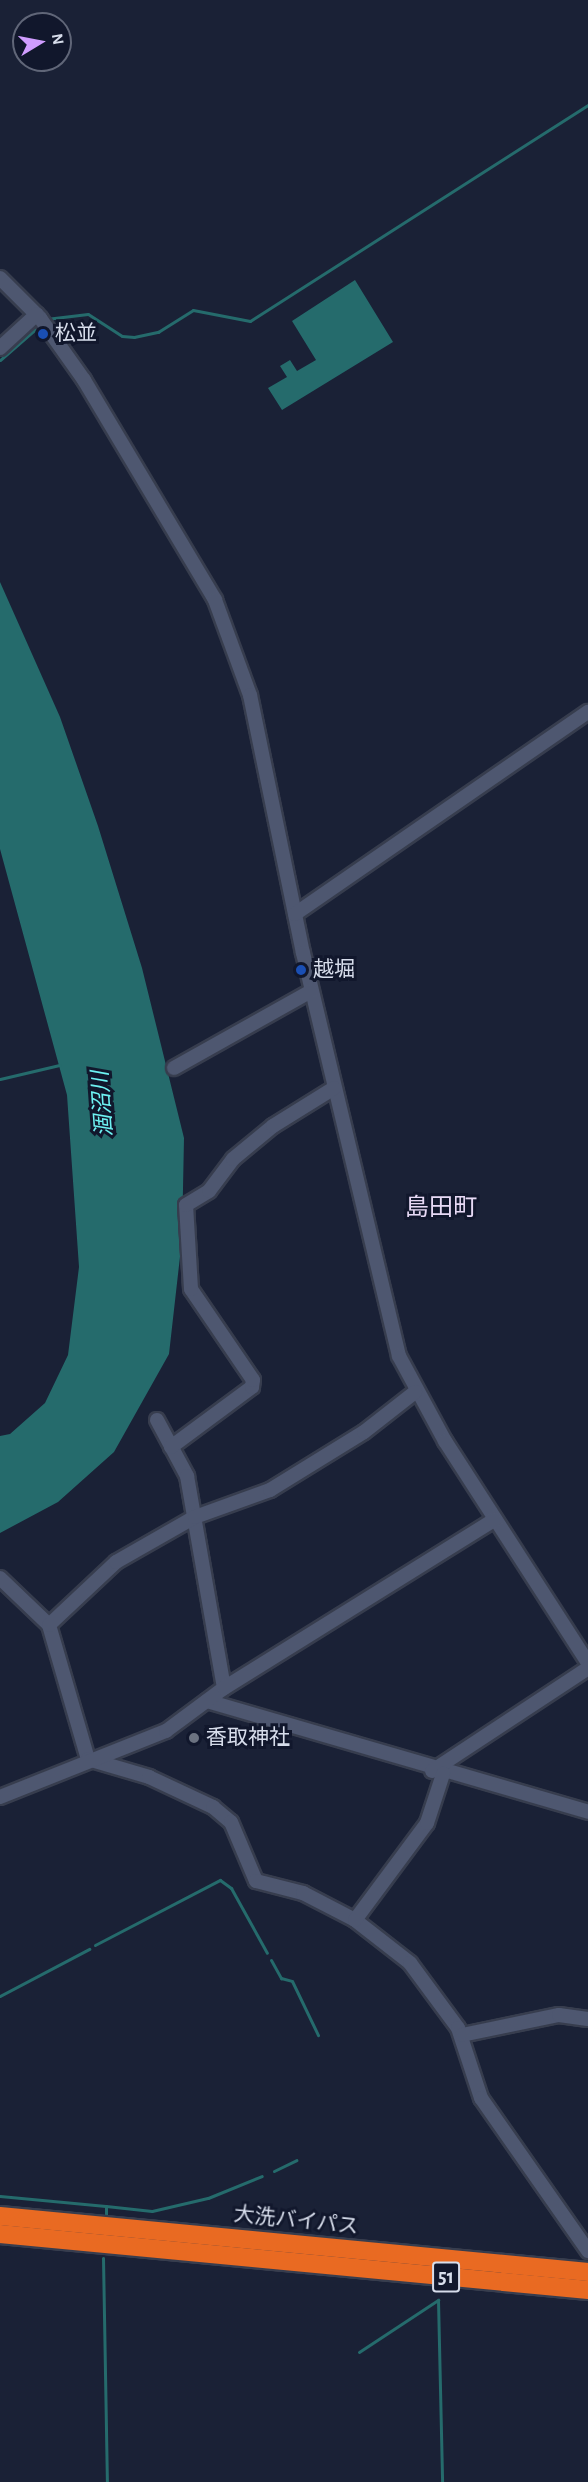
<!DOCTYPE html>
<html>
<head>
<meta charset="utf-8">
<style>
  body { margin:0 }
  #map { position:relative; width:588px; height:2482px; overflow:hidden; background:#1a2136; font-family:"Alegreya Sans","Noto Sans JP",sans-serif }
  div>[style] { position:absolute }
  .water>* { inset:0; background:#256b6c }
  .stream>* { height:3px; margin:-1.5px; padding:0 1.5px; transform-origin:1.5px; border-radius:1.5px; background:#256b6c }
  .roads { filter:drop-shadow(2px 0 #373d4e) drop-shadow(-2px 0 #373d4e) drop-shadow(0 2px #373d4e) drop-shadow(0 -2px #373d4e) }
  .minor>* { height:14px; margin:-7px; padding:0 7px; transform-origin:7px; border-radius:7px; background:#4e5770 }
  .highway>* { height:18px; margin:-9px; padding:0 9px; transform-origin:9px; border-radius:9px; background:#e96a22 }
  .dots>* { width:16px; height:16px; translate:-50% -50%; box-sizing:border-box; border:3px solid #11172c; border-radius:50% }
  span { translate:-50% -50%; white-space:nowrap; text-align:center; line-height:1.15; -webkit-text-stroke:6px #11172c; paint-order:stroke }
  .shield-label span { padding:2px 4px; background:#11172c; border:2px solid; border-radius:4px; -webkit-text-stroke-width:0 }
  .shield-label { font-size:20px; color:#d7ddeb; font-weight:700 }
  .poi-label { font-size:21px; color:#d7ddeb }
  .left { translate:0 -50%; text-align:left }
  .street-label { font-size:21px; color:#d7ddeb }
  .water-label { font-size:22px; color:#6ef3f3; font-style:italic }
  .quarter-label { font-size:24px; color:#e7d9f5 }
  .north { position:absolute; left:12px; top:12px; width:60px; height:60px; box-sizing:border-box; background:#11172c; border:2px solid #606678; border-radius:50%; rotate:80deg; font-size:16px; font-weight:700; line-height:24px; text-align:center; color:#d7ddeb }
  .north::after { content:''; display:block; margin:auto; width:21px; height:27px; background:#d09dff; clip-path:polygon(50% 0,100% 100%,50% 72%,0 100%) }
</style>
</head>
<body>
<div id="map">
  <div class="water">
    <div style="clip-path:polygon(355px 280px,393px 342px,282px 410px,268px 388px,287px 377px,280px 366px,290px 360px,297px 371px,316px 360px,292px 321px)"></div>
    <div style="clip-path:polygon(0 582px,60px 717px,98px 826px,142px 968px,184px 1138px,182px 1239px,169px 1354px,114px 1452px,58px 1502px,0 1533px,0 1436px,10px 1434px,45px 1403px,68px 1355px,79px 1267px,67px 1095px,0 849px)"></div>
  </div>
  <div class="stream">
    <div style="left:46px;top:319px;width:42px;rotate:-6.8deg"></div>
    <div style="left:88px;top:314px;width:40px;rotate:32.9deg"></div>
    <div style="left:122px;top:336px;width:12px;rotate:5deg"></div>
    <div style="left:134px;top:337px;width:25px;rotate:-12deg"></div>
    <div style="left:158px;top:332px;width:41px;rotate:-32.2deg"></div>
    <div style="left:193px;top:310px;width:58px;rotate:10.9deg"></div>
    <div style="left:250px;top:321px;width:401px;rotate:-32.6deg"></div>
    <div style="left:0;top:360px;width:52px;rotate:-41.1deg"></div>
    <div style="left:0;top:1079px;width:61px;rotate:-13.3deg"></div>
    <div style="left:95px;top:1945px;width:141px;rotate:-27.5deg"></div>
    <div style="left:220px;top:1880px;width:14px;rotate:36deg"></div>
    <div style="left:231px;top:1888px;width:74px;rotate:61deg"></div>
    <div style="left:271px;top:1960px;width:21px;rotate:61deg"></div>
    <div style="left:281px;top:1978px;width:11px;rotate:15deg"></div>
    <div style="left:292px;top:1981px;width:60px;rotate:64.3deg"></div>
    <div style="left:0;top:1996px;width:101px;rotate:-27.8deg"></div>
    <div style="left:274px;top:2171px;width:25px;rotate:-26deg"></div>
    <div style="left:0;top:2196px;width:106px;rotate:5.4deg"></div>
    <div style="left:106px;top:2214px;width:8px;rotate:-90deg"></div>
    <div style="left:106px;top:2206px;width:46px;rotate:6.2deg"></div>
    <div style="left:152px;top:2211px;width:57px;rotate:-13.1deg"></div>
    <div style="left:208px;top:2198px;width:58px;rotate:-22.2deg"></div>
    <div style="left:103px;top:2258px;width:224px;rotate:89deg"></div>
    <div style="left:359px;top:2352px;width:95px;rotate:-33.4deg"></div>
    <div style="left:438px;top:2300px;width:182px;rotate:88.7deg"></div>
  </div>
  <div class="roads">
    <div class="minor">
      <div style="left:0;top:278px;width:57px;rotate:45deg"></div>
      <div style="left:40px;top:318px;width:76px;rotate:54.6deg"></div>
      <div style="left:84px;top:380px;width:256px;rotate:59.2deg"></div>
      <div style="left:215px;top:600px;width:101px;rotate:69.8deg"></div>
      <div style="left:250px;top:695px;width:263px;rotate:78.4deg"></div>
      <div style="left:303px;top:953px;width:414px;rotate:76.6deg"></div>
      <div style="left:399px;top:1356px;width:97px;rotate:61.6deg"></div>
      <div style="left:445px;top:1441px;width:264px;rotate:57.2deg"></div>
      <div style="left:0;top:348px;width:50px;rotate:-42.6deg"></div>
      <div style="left:295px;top:914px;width:356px;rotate:-34.6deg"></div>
      <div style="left:174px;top:1068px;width:157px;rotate:-29.3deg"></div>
      <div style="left:157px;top:1420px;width:64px;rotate:61.8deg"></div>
      <div style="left:187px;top:1476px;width:215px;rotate:80.1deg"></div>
      <div style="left:171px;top:1447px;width:101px;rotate:-36.5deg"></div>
      <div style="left:252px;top:1387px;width:7px;rotate:-82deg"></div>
      <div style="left:253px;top:1380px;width:110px;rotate:-124.3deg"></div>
      <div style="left:191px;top:1289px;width:84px;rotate:-93.4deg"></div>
      <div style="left:186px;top:1205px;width:27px;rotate:-31deg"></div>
      <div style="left:209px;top:1191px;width:40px;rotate:-53deg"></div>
      <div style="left:233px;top:1159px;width:52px;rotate:-39.5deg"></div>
      <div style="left:273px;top:1126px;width:72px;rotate:-31.9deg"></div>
      <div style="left:0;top:1578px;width:68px;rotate:43.8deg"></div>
      <div style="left:49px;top:1625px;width:140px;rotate:73.8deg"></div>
      <div style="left:88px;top:1759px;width:64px;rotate:16.4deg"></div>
      <div style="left:149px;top:1777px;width:71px;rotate:25.1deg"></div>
      <div style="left:213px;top:1807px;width:23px;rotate:40deg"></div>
      <div style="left:231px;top:1822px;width:64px;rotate:67deg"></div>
      <div style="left:256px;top:1881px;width:49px;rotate:14.3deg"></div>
      <div style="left:303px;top:1893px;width:59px;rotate:27.4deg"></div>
      <div style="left:355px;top:1920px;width:70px;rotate:38deg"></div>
      <div style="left:410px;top:1963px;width:81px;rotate:53.6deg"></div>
      <div style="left:458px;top:2028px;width:74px;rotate:71.8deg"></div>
      <div style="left:481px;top:2098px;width:187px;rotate:55deg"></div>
      <div style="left:49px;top:1625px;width:92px;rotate:-43.2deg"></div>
      <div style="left:116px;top:1562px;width:91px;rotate:-29.7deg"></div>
      <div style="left:195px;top:1517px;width:80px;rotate:-19.8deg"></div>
      <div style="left:270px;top:1490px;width:110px;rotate:-31.7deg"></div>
      <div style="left:364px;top:1432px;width:65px;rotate:-38.1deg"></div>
      <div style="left:207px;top:1701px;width:397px;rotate:16.2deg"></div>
      <div style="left:432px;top:1771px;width:187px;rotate:-33.4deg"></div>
      <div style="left:0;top:1797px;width:179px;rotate:-21.7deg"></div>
      <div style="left:166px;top:1731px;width:72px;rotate:-36.6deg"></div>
      <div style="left:224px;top:1688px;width:319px;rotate:-31.9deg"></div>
      <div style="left:355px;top:1920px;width:121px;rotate:-53.4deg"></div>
      <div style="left:427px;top:1823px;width:52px;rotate:-71.9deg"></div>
      <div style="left:462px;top:2035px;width:99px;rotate:-11.7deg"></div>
      <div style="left:559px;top:2015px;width:29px;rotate:8deg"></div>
    </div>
    <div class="highway">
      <div style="left:0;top:2216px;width:591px;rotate:5.44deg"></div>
      <div style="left:0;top:2234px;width:591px;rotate:5.44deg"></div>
    </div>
  </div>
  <div class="dots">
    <div style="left:43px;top:334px;background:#1a4fb4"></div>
    <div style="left:301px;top:970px;background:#1a4fb4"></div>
    <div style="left:194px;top:1738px;background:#6b7280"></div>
  </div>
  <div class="shield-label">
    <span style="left:446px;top:2277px">51</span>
  </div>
  <div class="poi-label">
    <span class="left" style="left:55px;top:334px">松並</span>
    <span class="left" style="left:313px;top:970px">越堀</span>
    <span class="left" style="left:206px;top:1738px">香取神社</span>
  </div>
  <div class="street-label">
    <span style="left:296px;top:2221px;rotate:6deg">大洗バイパス</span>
  </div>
  <div class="water-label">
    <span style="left:103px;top:1104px;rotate:-94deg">涸沼川</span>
  </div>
  <div class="quarter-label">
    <span style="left:441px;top:1209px">島田町</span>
  </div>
  <div class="north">N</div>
</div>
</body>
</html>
